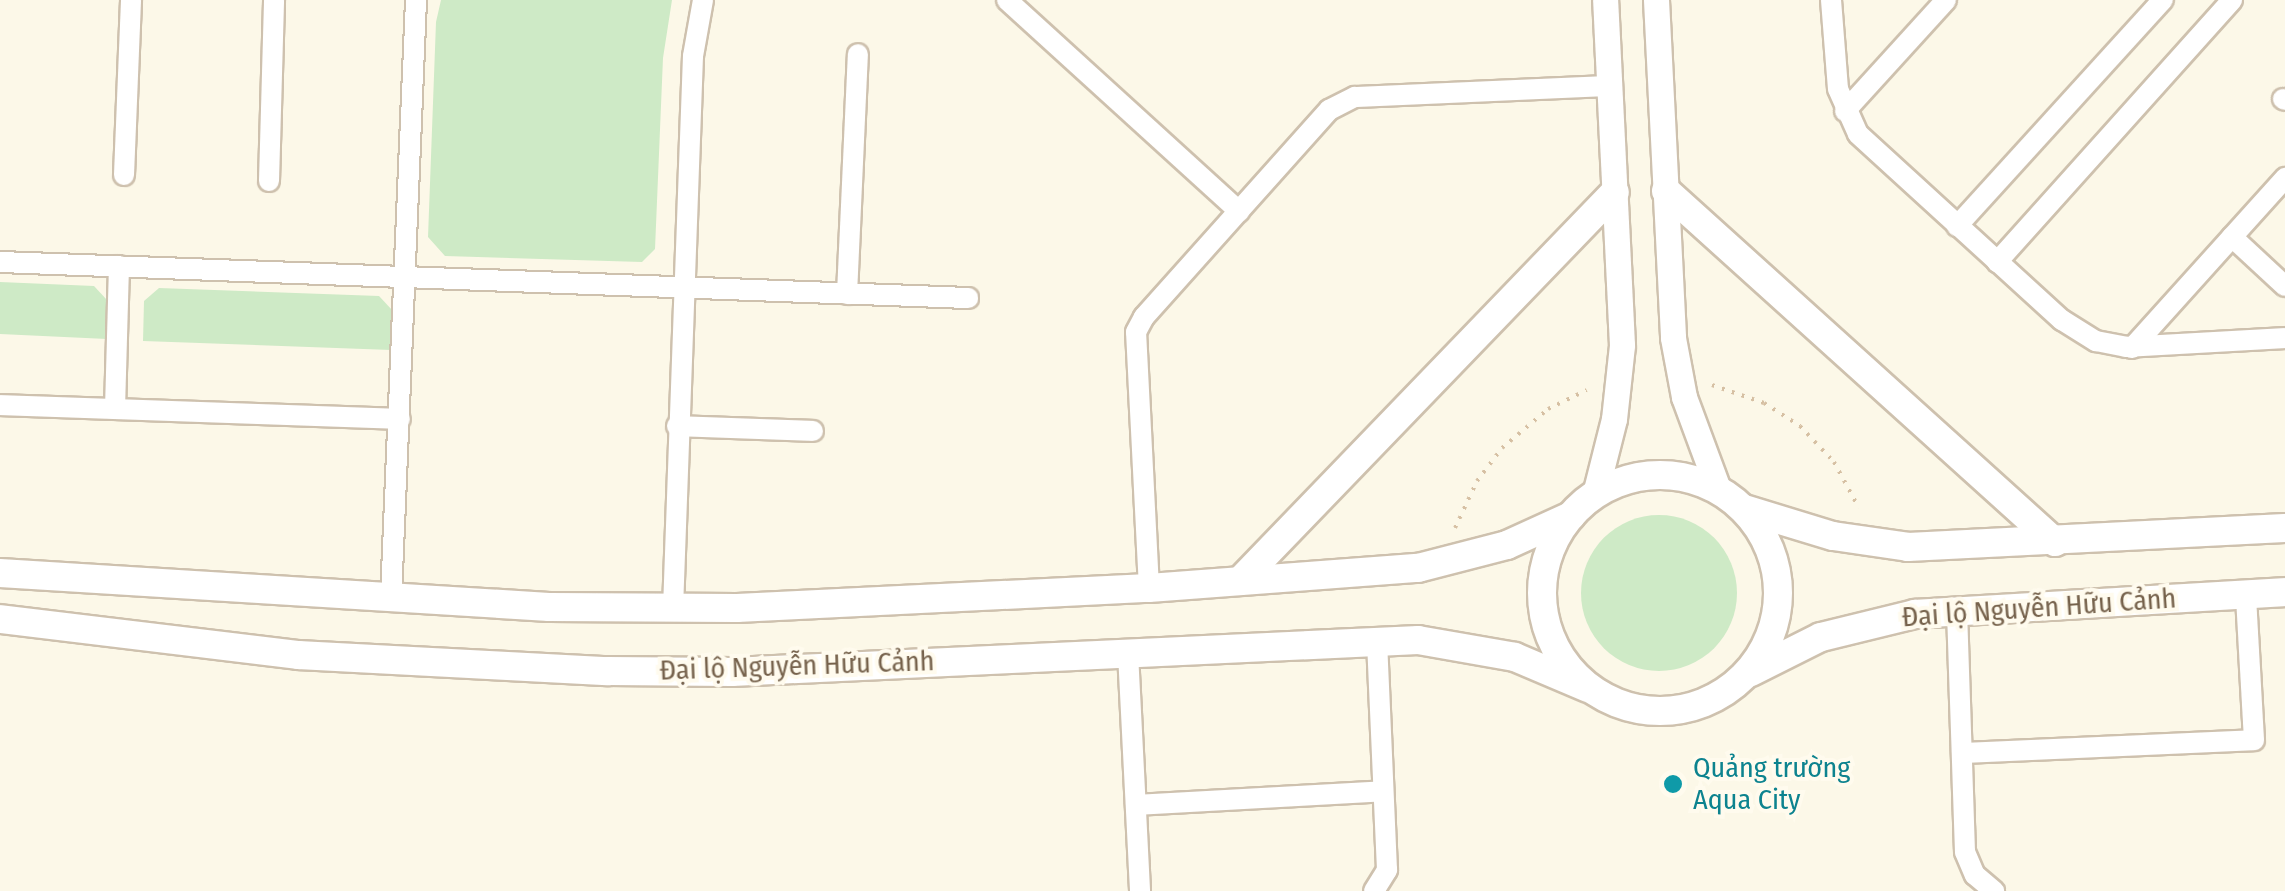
<!DOCTYPE html>
<html>
<head>
<meta charset="utf-8">
<style>
  body { margin:0 }
  #map { position:relative; width:2285px; height:891px; overflow:hidden; background:#fcf8e8; font-family:"Fira Sans Condensed",sans-serif }
  div>[style] { position:absolute }
  .green>* { inset:0; background:#ceeac6 }
  .round { border-radius:50% }
  .path>* { height:4px; margin-top:-2px; transform-origin:0; background:repeating-linear-gradient(90deg,#d6c0a3 0 2.5px,transparent 0 10.5px) }
  .roads { filter:drop-shadow(2px 0 #cec1ae) drop-shadow(-2px 0 #cec1ae) drop-shadow(0 2px #cec1ae) drop-shadow(0 -2px #cec1ae) }
  .minor>* { height:20px; margin:-10px; padding:0 10px; transform-origin:10px; border-radius:10px; background:#fff }
  .tertiary>* { height:25px; margin:-12.5px; padding:0 12.5px; transform-origin:12.5px; border-radius:12.5px; background:#fff }
  .secondary>* { height:28px; margin:-14px; padding:0 14px; transform-origin:14px; border-radius:14px; background:#fff }
  .secondary>.ring { margin:-14px; padding:0; box-sizing:content-box; background:none; border:28px solid #fff; border-radius:50% }
  .dots>* { width:28px; height:28px; translate:-50% -50%; box-sizing:border-box; border:5px solid #fffbee; border-radius:50% }
  span { translate:-50% -50%; white-space:nowrap; text-align:center; line-height:1.15; -webkit-text-stroke:8px #fffbee; paint-order:stroke }
  .street-label { font-size:28px; color:#76624c }
  .culture-label { font-size:28px; color:#0d838f }
  .left { translate:0 -50%; text-align:left }
</style>
</head>
<body>
<div id="map">
  <div class="green">
    <div style="clip-path:polygon(441px 0,672px 0,663px 58px,655px 249px,642px 262px,445px 256px,428px 237px,436px 22px)"></div>
    <div style="clip-path:polygon(0 282px,94px 286px,107px 300px,107px 339px,0 334px)"></div>
    <div style="clip-path:polygon(159px 288px,379px 296px,393px 311px,391px 350px,143px 341px,144px 301px)"></div>
    <div class="round" style="left:1581px;top:515px;width:156px;height:156px"></div>
  </div>
  <div class="path">
    <div style="left:1712px;top:385px;width:55px;rotate:19.1deg"></div>
    <div style="left:1764px;top:403px;width:43px;rotate:32.6deg"></div>
    <div style="left:1800px;top:426px;width:50px;rotate:46.6deg"></div>
    <div style="left:1834px;top:462px;width:52px;rotate:61.5deg"></div>
    <div style="left:1455px;top:528px;width:52px;rotate:-64.9deg"></div>
    <div style="left:1477px;top:481px;width:41px;rotate:-52.9deg"></div>
    <div style="left:1502px;top:448px;width:60px;rotate:-40.3deg"></div>
    <div style="left:1548px;top:409px;width:43px;rotate:-26deg"></div>
  </div>
  <div class="roads">
    <div class="minor">
      <div style="left:1007px;top:0;width:314px;rotate:42.3deg"></div>
      <div style="left:1831px;top:0;width:89px;rotate:85.5deg"></div>
      <div style="left:1838px;top:89px;width:49px;rotate:66deg"></div>
      <div style="left:1858px;top:134px;width:276px;rotate:42.4deg"></div>
      <div style="left:2062px;top:320px;width:40px;rotate:32deg"></div>
      <div style="left:2096px;top:341px;width:31px;rotate:11deg"></div>
      <div style="left:2126px;top:347px;width:159px;rotate:-3.2deg"></div>
      <div style="left:2283px;top:99px;width:2px;rotate:27deg"></div>
      <div style="left:1845px;top:111px;width:150px;rotate:-47.7deg"></div>
      <div style="left:124px;top:175px;width:175px;rotate:-87.7deg"></div>
      <div style="left:269px;top:181px;width:181px;rotate:-88.4deg"></div>
      <div style="left:1957px;top:226px;width:306px;rotate:-47.7deg"></div>
      <div style="left:2232px;top:237px;width:72px;rotate:42.8deg"></div>
      <div style="left:0;top:262px;width:969px;rotate:2.13deg"></div>
      <div style="left:1997px;top:262px;width:352px;rotate:-48.1deg"></div>
      <div style="left:847px;top:294px;width:240px;rotate:-87.4deg"></div>
      <div style="left:2132px;top:348px;width:229px;rotate:-48deg"></div>
      <div style="left:0;top:405px;width:400px;rotate:2deg"></div>
      <div style="left:115px;top:409px;width:143px;rotate:-88.4deg"></div>
      <div style="left:677px;top:426px;width:136px;rotate:2.1deg"></div>
      <div style="left:1149px;top:588px;width:256px;rotate:-92.9deg"></div>
      <div style="left:1136px;top:332px;width:17px;rotate:-62deg"></div>
      <div style="left:1144px;top:317px;width:278px;rotate:-48.2deg"></div>
      <div style="left:1329px;top:110px;width:29px;rotate:-27deg"></div>
      <div style="left:1355px;top:97px;width:254px;rotate:-2.5deg"></div>
      <div style="left:391px;top:597px;width:598px;rotate:-87.6deg"></div>
      <div style="left:673px;top:609px;width:553px;rotate:-87.93deg"></div>
      <div style="left:693px;top:56px;width:57px;rotate:-79.9deg"></div>
      <div style="left:1957px;top:611px;width:241px;rotate:88.1deg"></div>
      <div style="left:1965px;top:852px;width:25px;rotate:67deg"></div>
      <div style="left:1975px;top:875px;width:25px;rotate:40deg"></div>
      <div style="left:1128px;top:653px;width:238px;rotate:87.1deg"></div>
      <div style="left:1962px;top:753px;width:292px;rotate:-2.5deg"></div>
      <div style="left:2254px;top:740px;width:145px;rotate:-93.2deg"></div>
      <div style="left:1136px;top:805px;width:247px;rotate:-3.2deg"></div>
      <div style="left:1374px;top:891px;width:25px;rotate:-58deg"></div>
      <div style="left:1387px;top:870px;width:229px;rotate:-92.5deg"></div>
    </div>
    <div class="tertiary">
      <div style="left:1656px;top:0;width:338px;rotate:87.1deg"></div>
      <div style="left:1673px;top:338px;width:60px;rotate:79.4deg"></div>
      <div style="left:1684px;top:397px;width:98px;rotate:69.7deg"></div>
      <div style="left:1595px;top:494px;width:77px;rotate:-75.8deg"></div>
      <div style="left:1614px;top:419px;width:74px;rotate:-83.8deg"></div>
      <div style="left:1622px;top:345px;width:345px;rotate:-92.8deg"></div>
    </div>
    <div class="secondary">
      <div style="left:1666px;top:191px;width:524px;rotate:42.06deg"></div>
      <div class="ring" style="left:1542px;top:475px;width:208px;height:208px"></div>
      <div style="left:1744px;top:509px;width:93px;rotate:16.9deg"></div>
      <div style="left:1833px;top:536px;width:76px;rotate:8.3deg"></div>
      <div style="left:1908px;top:547px;width:377px;rotate:-2.9deg"></div>
      <div style="left:0;top:573px;width:550px;rotate:3.54deg"></div>
      <div style="left:549px;top:607px;width:188px;rotate:0.3deg"></div>
      <div style="left:737px;top:608px;width:412px;rotate:-2.8deg"></div>
      <div style="left:1149px;top:588px;width:270px;rotate:-4.3deg"></div>
      <div style="left:1418px;top:568px;width:92px;rotate:-14.5deg"></div>
      <div style="left:1507px;top:545px;width:70px;rotate:-24.4deg"></div>
      <div style="left:1240px;top:581px;width:540px;rotate:-46.05deg"></div>
      <div style="left:0;top:619px;width:300px;rotate:6.9deg"></div>
      <div style="left:298px;top:655px;width:310px;rotate:3deg"></div>
      <div style="left:608px;top:671px;width:124px;rotate:0.5deg"></div>
      <div style="left:732px;top:672px;width:687px;rotate:-2.67deg"></div>
      <div style="left:1418px;top:640px;width:98px;rotate:9.9deg"></div>
      <div style="left:1515px;top:657px;width:79px;rotate:23deg"></div>
      <div style="left:1751px;top:672px;width:78px;rotate:-26.6deg"></div>
      <div style="left:1821px;top:637px;width:97px;rotate:-13.7deg"></div>
      <div style="left:1915px;top:614px;width:371px;rotate:-3.4deg"></div>
    </div>
  </div>
  <div class="dots">
    <div style="left:1673px;top:784px;background:#0f9aa8"></div>
  </div>
  <div class="street-label">
    <span style="left:2039px;top:608px;rotate:-4deg">Đại lộ Nguyễn Hữu Cảnh</span>
    <span style="left:797px;top:666px;rotate:-2deg">Đại lộ Nguyễn Hữu Cảnh</span>
  </div>
  <div class="culture-label">
    <span class="left" style="left:1693px;top:784px">Quảng trường<br>Aqua City</span>
  </div>
</div>
</body>
</html>
